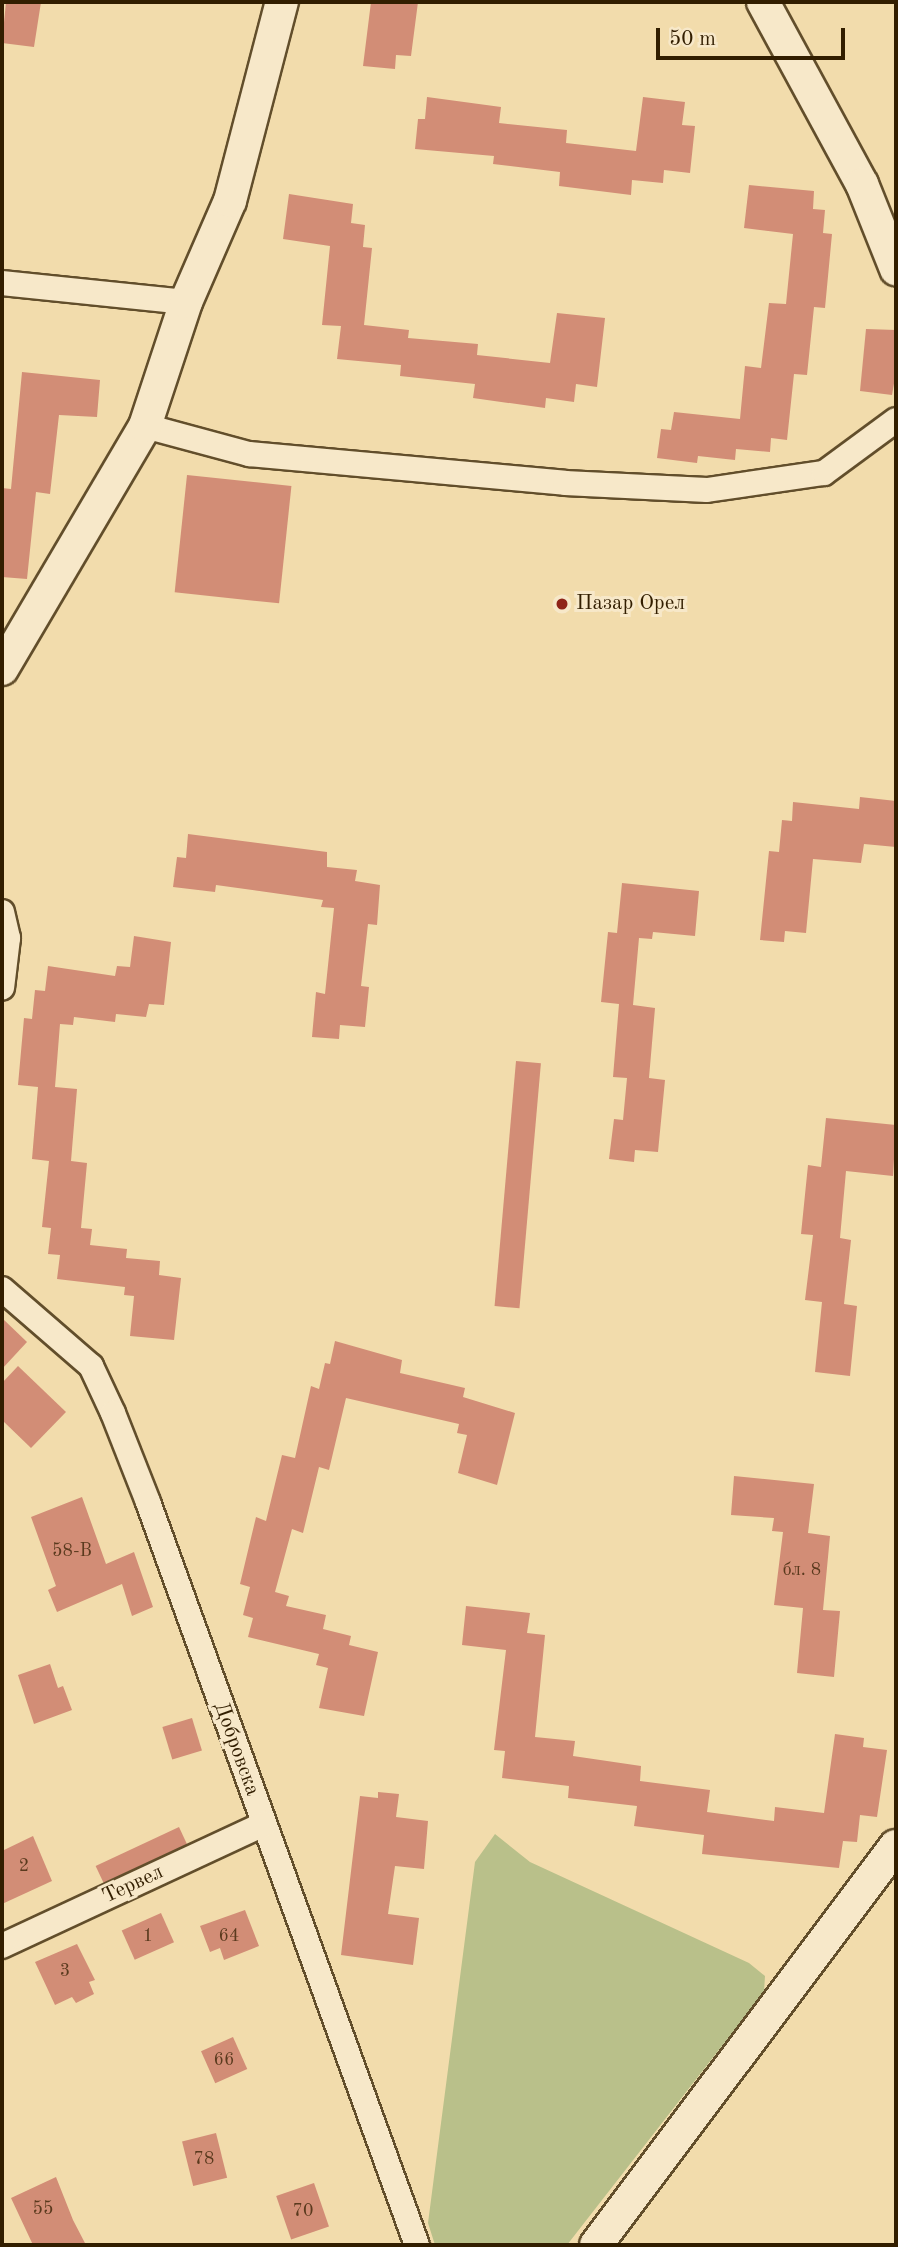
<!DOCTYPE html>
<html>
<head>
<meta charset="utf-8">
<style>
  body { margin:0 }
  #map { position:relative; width:898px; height:2247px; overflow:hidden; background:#f2dcac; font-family:"Old Standard TT",serif }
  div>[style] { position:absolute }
  .green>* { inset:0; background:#b9c08a }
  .building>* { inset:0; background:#d28d76; transform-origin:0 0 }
  .roads { filter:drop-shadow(2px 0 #624e2b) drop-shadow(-2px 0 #624e2b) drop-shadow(0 2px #624e2b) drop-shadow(0 -2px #624e2b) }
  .minor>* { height:24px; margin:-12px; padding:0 12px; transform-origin:12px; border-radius:12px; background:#f7e8c9 }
  .tertiary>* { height:32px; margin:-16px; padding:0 16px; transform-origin:16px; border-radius:16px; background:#f7e8c9 }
  .dots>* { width:19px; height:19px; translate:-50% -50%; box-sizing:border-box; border:4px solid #f7e8c9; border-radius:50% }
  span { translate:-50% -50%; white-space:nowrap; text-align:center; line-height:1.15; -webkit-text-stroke:6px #f7e8c9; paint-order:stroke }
  .number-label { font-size:18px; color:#5a3a1e }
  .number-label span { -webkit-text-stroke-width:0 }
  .poi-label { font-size:21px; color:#321e00 }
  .left { translate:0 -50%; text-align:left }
  .street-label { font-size:21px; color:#321e00 }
  .frame { position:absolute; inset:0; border:4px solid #321e00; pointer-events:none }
  .scale { position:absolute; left:656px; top:28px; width:189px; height:32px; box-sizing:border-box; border:4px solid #321e00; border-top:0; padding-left:9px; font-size:21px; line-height:24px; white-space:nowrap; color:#321e00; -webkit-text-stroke:5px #f7e8c9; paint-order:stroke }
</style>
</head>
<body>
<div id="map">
  <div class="green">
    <div style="clip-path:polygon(495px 1834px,530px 1862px,749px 1963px,765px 1976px,764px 1992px,567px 2245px,435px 2245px,428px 2223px,475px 1862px)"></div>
  </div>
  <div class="building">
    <div style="clip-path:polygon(6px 2px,41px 2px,34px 47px,2px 43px)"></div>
    <div style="clip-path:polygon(371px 2px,418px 2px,411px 56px,396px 55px,395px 69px,363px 66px)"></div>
    <div style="clip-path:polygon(427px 97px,501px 107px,499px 123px,567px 130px,566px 143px,636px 151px,643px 97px,685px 102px,682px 125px,695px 126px,690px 173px,664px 170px,663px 183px,632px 180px,631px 195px,559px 186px,560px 172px,493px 164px,494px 156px,415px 149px,418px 119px,425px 119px)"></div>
    <div style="clip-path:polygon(749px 185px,814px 191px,813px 209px,825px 210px,823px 233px,832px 234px,825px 308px,814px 307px,807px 375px,794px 374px,787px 440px,771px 438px,770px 452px,736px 449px,735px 460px,698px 456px,697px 463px,657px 458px,661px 429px,671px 430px,674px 412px,740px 419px,745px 366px,761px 368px,769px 303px,786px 304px,793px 234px,744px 228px)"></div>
    <div style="clip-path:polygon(289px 194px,353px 204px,351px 223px,365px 225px,363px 247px,372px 248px,364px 325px,409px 330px,408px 338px,478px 344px,477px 355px,550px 363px,557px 313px,605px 318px,597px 387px,576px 384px,574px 402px,546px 398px,545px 408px,473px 398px,475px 384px,400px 376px,401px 365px,337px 359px,341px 326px,322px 325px,330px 246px,283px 239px)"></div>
    <div style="clip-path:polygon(866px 329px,896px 330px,896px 372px,892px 395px,860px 391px)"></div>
    <div style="clip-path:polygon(22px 372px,100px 380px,97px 417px,59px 415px,50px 494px,36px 492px,27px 579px,2px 577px,2px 488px,11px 489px)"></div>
    <div style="left:187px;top:475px;width:105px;height:118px;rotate:6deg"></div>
    <div style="clip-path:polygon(860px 797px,896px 801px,896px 847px,864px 844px,861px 863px,813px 859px,806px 933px,785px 931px,784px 942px,760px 940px,769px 851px,779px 852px,782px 820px,792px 821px,793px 802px,859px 809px)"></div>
    <div style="clip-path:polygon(188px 834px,327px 852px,327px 867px,357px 870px,355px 881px,380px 885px,377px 925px,368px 924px,361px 986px,369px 987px,365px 1027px,340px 1025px,339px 1039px,312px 1037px,316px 992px,325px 994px,334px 908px,321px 907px,323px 900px,216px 885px,215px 892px,173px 887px,177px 857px,186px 858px)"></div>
    <div style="clip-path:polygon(622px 883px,699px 891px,695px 936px,653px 932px,652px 939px,639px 938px,633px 1005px,655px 1008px,649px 1078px,665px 1080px,658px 1152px,635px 1150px,634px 1162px,609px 1159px,614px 1119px,623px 1120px,627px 1078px,613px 1077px,619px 1004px,601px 1002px,608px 932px,617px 933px)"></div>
    <div style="clip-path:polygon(134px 936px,171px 942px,164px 1005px,149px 1004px,146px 1017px,116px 1014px,115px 1022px,74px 1017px,73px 1025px,60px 1024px,55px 1087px,77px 1089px,71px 1161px,87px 1163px,81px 1228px,92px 1229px,90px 1245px,127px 1249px,126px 1258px,160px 1261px,159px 1275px,181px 1278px,174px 1340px,130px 1336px,134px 1296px,124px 1295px,125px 1287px,57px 1279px,60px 1255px,48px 1254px,51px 1228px,42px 1227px,49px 1161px,32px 1159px,38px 1087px,18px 1085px,24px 1018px,32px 1019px,35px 990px,45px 991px,48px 966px,115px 976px,117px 966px,130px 967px)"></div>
    <div style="left:516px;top:1061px;width:25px;height:246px;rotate:5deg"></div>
    <div style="clip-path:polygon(826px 1118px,896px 1125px,893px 1176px,846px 1171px,840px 1238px,851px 1240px,844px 1304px,857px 1306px,850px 1376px,815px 1372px,822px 1302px,805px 1300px,813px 1235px,801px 1234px,808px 1165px,821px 1167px)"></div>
    <div style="clip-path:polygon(2px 1318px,27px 1342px,2px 1369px)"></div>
    <div style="clip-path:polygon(335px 1341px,402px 1360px,400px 1373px,465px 1388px,463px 1397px,515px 1413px,497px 1485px,458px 1473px,467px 1435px,457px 1433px,459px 1424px,346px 1398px,329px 1470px,319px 1467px,303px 1533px,292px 1529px,275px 1592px,289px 1596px,286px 1606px,326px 1615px,323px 1629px,351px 1636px,349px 1645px,378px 1652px,364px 1716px,319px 1708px,328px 1668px,316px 1665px,319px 1654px,248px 1637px,253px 1618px,243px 1615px,250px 1587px,240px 1584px,256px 1517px,266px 1521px,282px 1455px,295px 1458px,311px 1386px,319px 1389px,325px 1363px,330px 1364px)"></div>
    <div style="clip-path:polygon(18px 1366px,66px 1412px,31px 1448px,2px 1420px,2px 1383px)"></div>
    <div style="clip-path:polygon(734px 1476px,814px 1484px,808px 1533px,830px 1536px,823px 1610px,840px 1611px,834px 1677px,797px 1673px,803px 1608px,774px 1605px,783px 1532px,772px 1531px,774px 1518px,731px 1515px)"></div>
    <div style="clip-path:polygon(82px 1497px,106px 1564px,134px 1552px,153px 1607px,132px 1616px,122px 1584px,57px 1612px,48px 1590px,56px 1586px,31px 1517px)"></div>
    <div style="clip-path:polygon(466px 1606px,530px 1613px,527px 1633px,545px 1635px,535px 1737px,575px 1741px,573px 1756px,641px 1766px,640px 1781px,710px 1790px,707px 1812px,774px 1821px,775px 1807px,824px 1813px,835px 1734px,864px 1738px,863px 1747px,887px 1750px,877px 1817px,860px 1815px,857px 1842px,843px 1841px,839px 1868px,770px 1861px,702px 1854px,704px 1835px,634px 1826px,637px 1806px,568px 1798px,569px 1786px,502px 1778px,505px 1751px,494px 1750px,506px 1650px,462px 1645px)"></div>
    <div style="clip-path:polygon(50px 1664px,58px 1688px,63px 1686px,72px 1710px,34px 1724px,18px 1675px)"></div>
    <div style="left:192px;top:1718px;width:34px;height:31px;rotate:73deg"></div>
    <div style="clip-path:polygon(378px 1792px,399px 1794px,396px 1817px,428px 1821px,424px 1869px,395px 1866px,388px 1914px,419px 1918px,413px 1965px,341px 1955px,360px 1796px,378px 1798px)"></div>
    <div style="left:179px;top:1827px;width:19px;height:92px;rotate:65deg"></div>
    <div style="clip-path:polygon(33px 1836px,52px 1881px,2px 1904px,2px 1851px)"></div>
    <div style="clip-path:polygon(245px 1910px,259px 1946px,224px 1960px,220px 1948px,210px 1952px,200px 1926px)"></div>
    <div style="left:161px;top:1913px;width:32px;height:43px;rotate:66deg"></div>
    <div style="clip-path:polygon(77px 1944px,95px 1980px,89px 1982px,94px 1994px,76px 2003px,72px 1997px,55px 2005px,35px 1962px)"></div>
    <div style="left:233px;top:2037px;width:35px;height:35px;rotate:66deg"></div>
    <div style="left:216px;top:2133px;width:46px;height:35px;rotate:76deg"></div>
    <div style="clip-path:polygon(56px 2177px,73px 2220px,86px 2245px,33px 2245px,11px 2198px)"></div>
    <div style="left:314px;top:2183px;width:46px;height:40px;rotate:71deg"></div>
  </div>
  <div class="roads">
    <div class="minor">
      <div style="left:2px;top:283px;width:185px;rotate:5.9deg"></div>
      <div style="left:145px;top:426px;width:108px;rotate:15.1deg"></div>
      <div style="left:249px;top:454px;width:317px;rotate:5.2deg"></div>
      <div style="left:565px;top:483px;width:142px;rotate:2.8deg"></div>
      <div style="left:707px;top:490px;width:118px;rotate:-8.3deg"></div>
      <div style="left:824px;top:473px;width:89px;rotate:-36.4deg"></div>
      <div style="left:2px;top:912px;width:27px;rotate:77deg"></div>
      <div style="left:8px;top:938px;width:50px;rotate:96.8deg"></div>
      <div style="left:2px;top:1289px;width:118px;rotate:40.9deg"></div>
      <div style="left:91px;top:1366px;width:52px;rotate:64.9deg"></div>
      <div style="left:113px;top:1413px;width:96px;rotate:68.5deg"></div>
      <div style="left:148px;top:1502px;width:790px;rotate:70.1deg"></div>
      <div style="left:2px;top:1946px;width:289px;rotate:-25deg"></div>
    </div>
    <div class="tertiary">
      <div style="left:763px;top:2px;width:207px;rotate:61.5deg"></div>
      <div style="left:862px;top:184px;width:92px;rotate:68.2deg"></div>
      <div style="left:2px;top:669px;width:282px;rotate:-59.5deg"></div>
      <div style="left:145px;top:426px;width:131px;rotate:-71.7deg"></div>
      <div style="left:186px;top:302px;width:110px;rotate:-66.5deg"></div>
      <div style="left:230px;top:201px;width:206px;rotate:-75.4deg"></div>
      <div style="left:596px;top:2245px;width:499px;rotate:-53.1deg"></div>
    </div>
  </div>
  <div class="dots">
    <div style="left:562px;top:604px;background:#8f2418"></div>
  </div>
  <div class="number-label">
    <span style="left:72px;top:1551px">58-В</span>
    <span style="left:802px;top:1570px">бл. 8</span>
    <span style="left:24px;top:1866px">2</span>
    <span style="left:148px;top:1936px">1</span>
    <span style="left:229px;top:1936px">64</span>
    <span style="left:65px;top:1971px">3</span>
    <span style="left:224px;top:2060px">66</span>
    <span style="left:204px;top:2159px">78</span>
    <span style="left:43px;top:2209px">55</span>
    <span style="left:303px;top:2211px">70</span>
  </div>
  <div class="poi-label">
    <span class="left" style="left:576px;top:604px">Пазар Орел</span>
  </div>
  <div class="street-label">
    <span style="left:236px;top:1749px;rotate:70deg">Добровска</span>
    <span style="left:133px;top:1885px;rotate:-25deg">Тервел</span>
  </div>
  <div class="frame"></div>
  <div class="scale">50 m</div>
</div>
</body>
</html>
